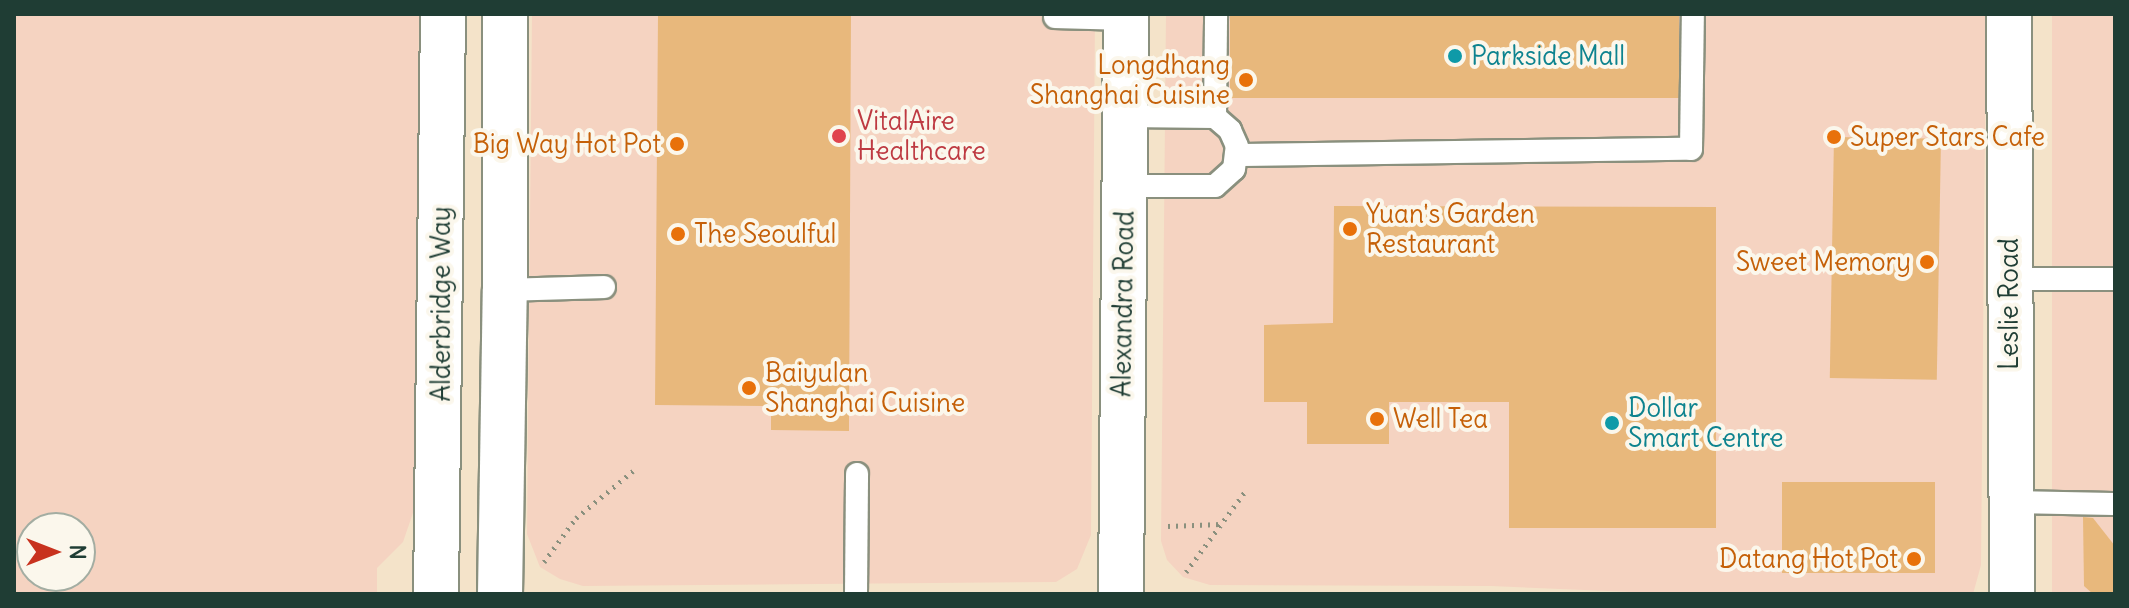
<!DOCTYPE html>
<html>
<head>
<meta charset="utf-8">
<style>
  body { margin:0 }
  #map { position:relative; width:2129px; height:608px; overflow:hidden; background:#f4e3c9; font-family:Delius,sans-serif }
  div>[style] { position:absolute }
  .built>* { inset:0; background:#f5d3c1; transform-origin:0 0 }
  .building>* { inset:0; background:#e8b87c; transform-origin:0 0 }
  .path>* { height:5px; margin-top:-2.5px; transform-origin:0; background:repeating-linear-gradient(90deg,#8a907e 0 2px,transparent 0 8px) }
  .roads { filter:drop-shadow(2px 0 #8a907e) drop-shadow(-2px 0 #8a907e) drop-shadow(0 2px #8a907e) drop-shadow(0 -2px #8a907e) }
  .service>* { height:22px; margin:-11px; padding:0 11px; transform-origin:11px; border-radius:11px; background:#fff }
  .minor>* { height:44px; margin:-22px; padding:0 22px; transform-origin:22px; border-radius:22px; background:#fff }
  .tertiary>* { height:44px; margin:-22px; padding:0 22px; transform-origin:22px; border-radius:22px; background:#fff }
  .secondary>* { height:44px; margin:-22px; padding:0 22px; transform-origin:22px; border-radius:22px; background:#fff }
  .dots>* { width:22px; height:22px; translate:-50% -50%; box-sizing:border-box; border:4px solid #fbf7ec; border-radius:50% }
  span { translate:-50% -50%; white-space:nowrap; text-align:center; line-height:1.15; -webkit-text-stroke:8px #fbf7ec; paint-order:stroke }
  .culture-label { font-size:26px; color:#0d838f }
  .left { translate:0 -50%; text-align:left }
  .food-label { font-size:26px; color:#c56008 }
  .right { translate:-100% -50%; text-align:right }
  .health-label { font-size:26px; color:#be3a42 }
  .street-label { font-size:26px; color:#1f3d34 }
  .frame { position:absolute; inset:0; border:16px solid #1f3d34; pointer-events:none }
  .north { position:absolute; left:16px; top:512px; width:80px; height:80px; box-sizing:border-box; background:#fbf7ec; border:2px solid #a3ada2; border-radius:50%; rotate:90deg; font-size:22px; font-weight:700; line-height:32px; text-align:center; color:#1f3d34 }
  .north::after { content:''; display:block; margin:auto; width:28px; height:36px; background:#c8321e; clip-path:polygon(50% 0,100% 100%,50% 72%,0 100%) }
</style>
</head>
<body>
<div id="map">
  <div class="built">
    <div style="clip-path:polygon(evenodd,14px 14px,419px 14px,415px 507px,403px 542px,377px 568px,377px 594px,14px 594px,14px 14px,32px 528px,80px 528px,80px 576px,32px 576px,32px 528px)"></div>
    <div style="clip-path:polygon(532px 14px,1095px 14px,1091px 535px,1077px 569px,1056px 582px,583px 586px,560px 579px,540px 567px,527px 534px)"></div>
    <div style="clip-path:polygon(1166px 14px,1986px 14px,1981px 565px,1973px 594px,1681px 594px,1491px 586px,1210px 585px,1183px 577px,1167px 560px,1161px 541px)"></div>
    <div style="left:2052px;top:14px;width:63px;height:580px"></div>
  </div>
  <div class="building">
    <div style="clip-path:polygon(658px 14px,851px 14px,849px 431px,771px 430px,771px 406px,655px 405px)"></div>
    <div style="left:1230px;top:14px;width:449px;height:84px"></div>
    <div style="left:1834px;top:137px;width:107px;height:241px;rotate:1deg"></div>
    <div style="clip-path:polygon(1334px 206px,1716px 207px,1716px 528px,1509px 528px,1509px 402px,1389px 402px,1389px 444px,1307px 444px,1307px 402px,1264px 402px,1264px 325px,1333px 323px)"></div>
    <div style="left:1782px;top:482px;width:153px;height:91px"></div>
    <div style="clip-path:polygon(2083px 517px,2093px 518px,2115px 546px,2115px 594px,2093px 594px,2084px 586px)"></div>
  </div>
  <div class="path">
    <div style="left:1168px;top:526px;width:53px;rotate:-2.2deg"></div>
    <div style="left:544px;top:562px;width:54px;rotate:-54deg"></div>
    <div style="left:576px;top:518px;width:74px;rotate:-39.5deg"></div>
    <div style="left:1186px;top:572px;width:103px;rotate:-53.7deg"></div>
  </div>
  <div class="roads">
    <div class="service">
      <div style="left:1055px;top:17px;width:71px;rotate:1.6deg"></div>
      <div style="left:1215px;top:117px;width:103px;rotate:-89.4deg"></div>
      <div style="left:1236px;top:155px;width:455px;rotate:-0.8deg"></div>
      <div style="left:1691px;top:149px;width:135px;rotate:-89.2deg"></div>
      <div style="left:1124px;top:186px;width:91px"></div>
      <div style="left:1215px;top:186px;width:25px;rotate:-42deg"></div>
      <div style="left:1234px;top:169px;width:23px;rotate:-83deg"></div>
      <div style="left:1237px;top:146px;width:17px;rotate:-114deg"></div>
      <div style="left:1230px;top:130px;width:20px;rotate:-139deg"></div>
      <div style="left:1215px;top:117px;width:90px;rotate:-179.4deg"></div>
      <div style="left:2009px;top:279px;width:106px"></div>
      <div style="left:505px;top:290px;width:99px;rotate:-1.7deg"></div>
      <div style="left:2011px;top:502px;width:104px;rotate:1.1deg"></div>
      <div style="left:856px;top:594px;width:120px;rotate:-89.5deg"></div>
    </div>
    <div class="minor">
      <div style="left:1121px;top:594px;width:580px;rotate:-89.51deg"></div>
    </div>
    <div class="tertiary">
      <div style="left:2009px;top:14px;width:580px;rotate:89.7deg"></div>
    </div>
    <div class="secondary">
      <div style="left:436px;top:594px;width:580px;rotate:-89.31deg"></div>
      <div style="left:500px;top:594px;width:304px;rotate:-89.1deg"></div>
      <div style="left:505px;top:290px;width:276px;rotate:-90deg"></div>
    </div>
  </div>
  <div class="dots">
    <div style="left:1455px;top:56px;background:#0f9aa8"></div>
    <div style="left:1246px;top:80px;background:#e8710a"></div>
    <div style="left:839px;top:136px;background:#e0444e"></div>
    <div style="left:1834px;top:137px;background:#e8710a"></div>
    <div style="left:677px;top:144px;background:#e8710a"></div>
    <div style="left:1350px;top:229px;background:#e8710a"></div>
    <div style="left:678px;top:234px;background:#e8710a"></div>
    <div style="left:1927px;top:262px;background:#e8710a"></div>
    <div style="left:749px;top:388px;background:#e8710a"></div>
    <div style="left:1377px;top:419px;background:#e8710a"></div>
    <div style="left:1612px;top:423px;background:#0f9aa8"></div>
    <div style="left:1914px;top:559px;background:#e8710a"></div>
  </div>
  <div class="culture-label">
    <span class="left" style="left:1471px;top:56px">Parkside Mall</span>
    <span class="left" style="left:1628px;top:423px">Dollar<br>Smart Centre</span>
  </div>
  <div class="food-label">
    <span class="right" style="left:1230px;top:80px">Longdhang<br>Shanghai Cuisine</span>
    <span class="left" style="left:1850px;top:137px">Super Stars Cafe</span>
    <span class="right" style="left:661px;top:144px">Big Way Hot Pot</span>
    <span class="left" style="left:1366px;top:229px">Yuan's Garden<br>Restaurant</span>
    <span class="left" style="left:694px;top:234px">The Seoulful</span>
    <span class="right" style="left:1911px;top:262px">Sweet Memory</span>
    <span class="left" style="left:765px;top:388px">Baiyulan<br>Shanghai Cuisine</span>
    <span class="left" style="left:1393px;top:419px">Well Tea</span>
    <span class="right" style="left:1898px;top:559px">Datang Hot Pot</span>
  </div>
  <div class="health-label">
    <span class="left" style="left:857px;top:136px">VitalAire<br>Healthcare</span>
  </div>
  <div class="street-label">
    <span style="left:441px;top:304px;rotate:-90deg">Alderbridge Way</span>
    <span style="left:1123px;top:304px;rotate:-89deg">Alexandra Road</span>
    <span style="left:2009px;top:304px;rotate:-90deg">Leslie Road</span>
  </div>
  <div class="frame"></div>
  <div class="north">N</div>
</div>
</body>
</html>
